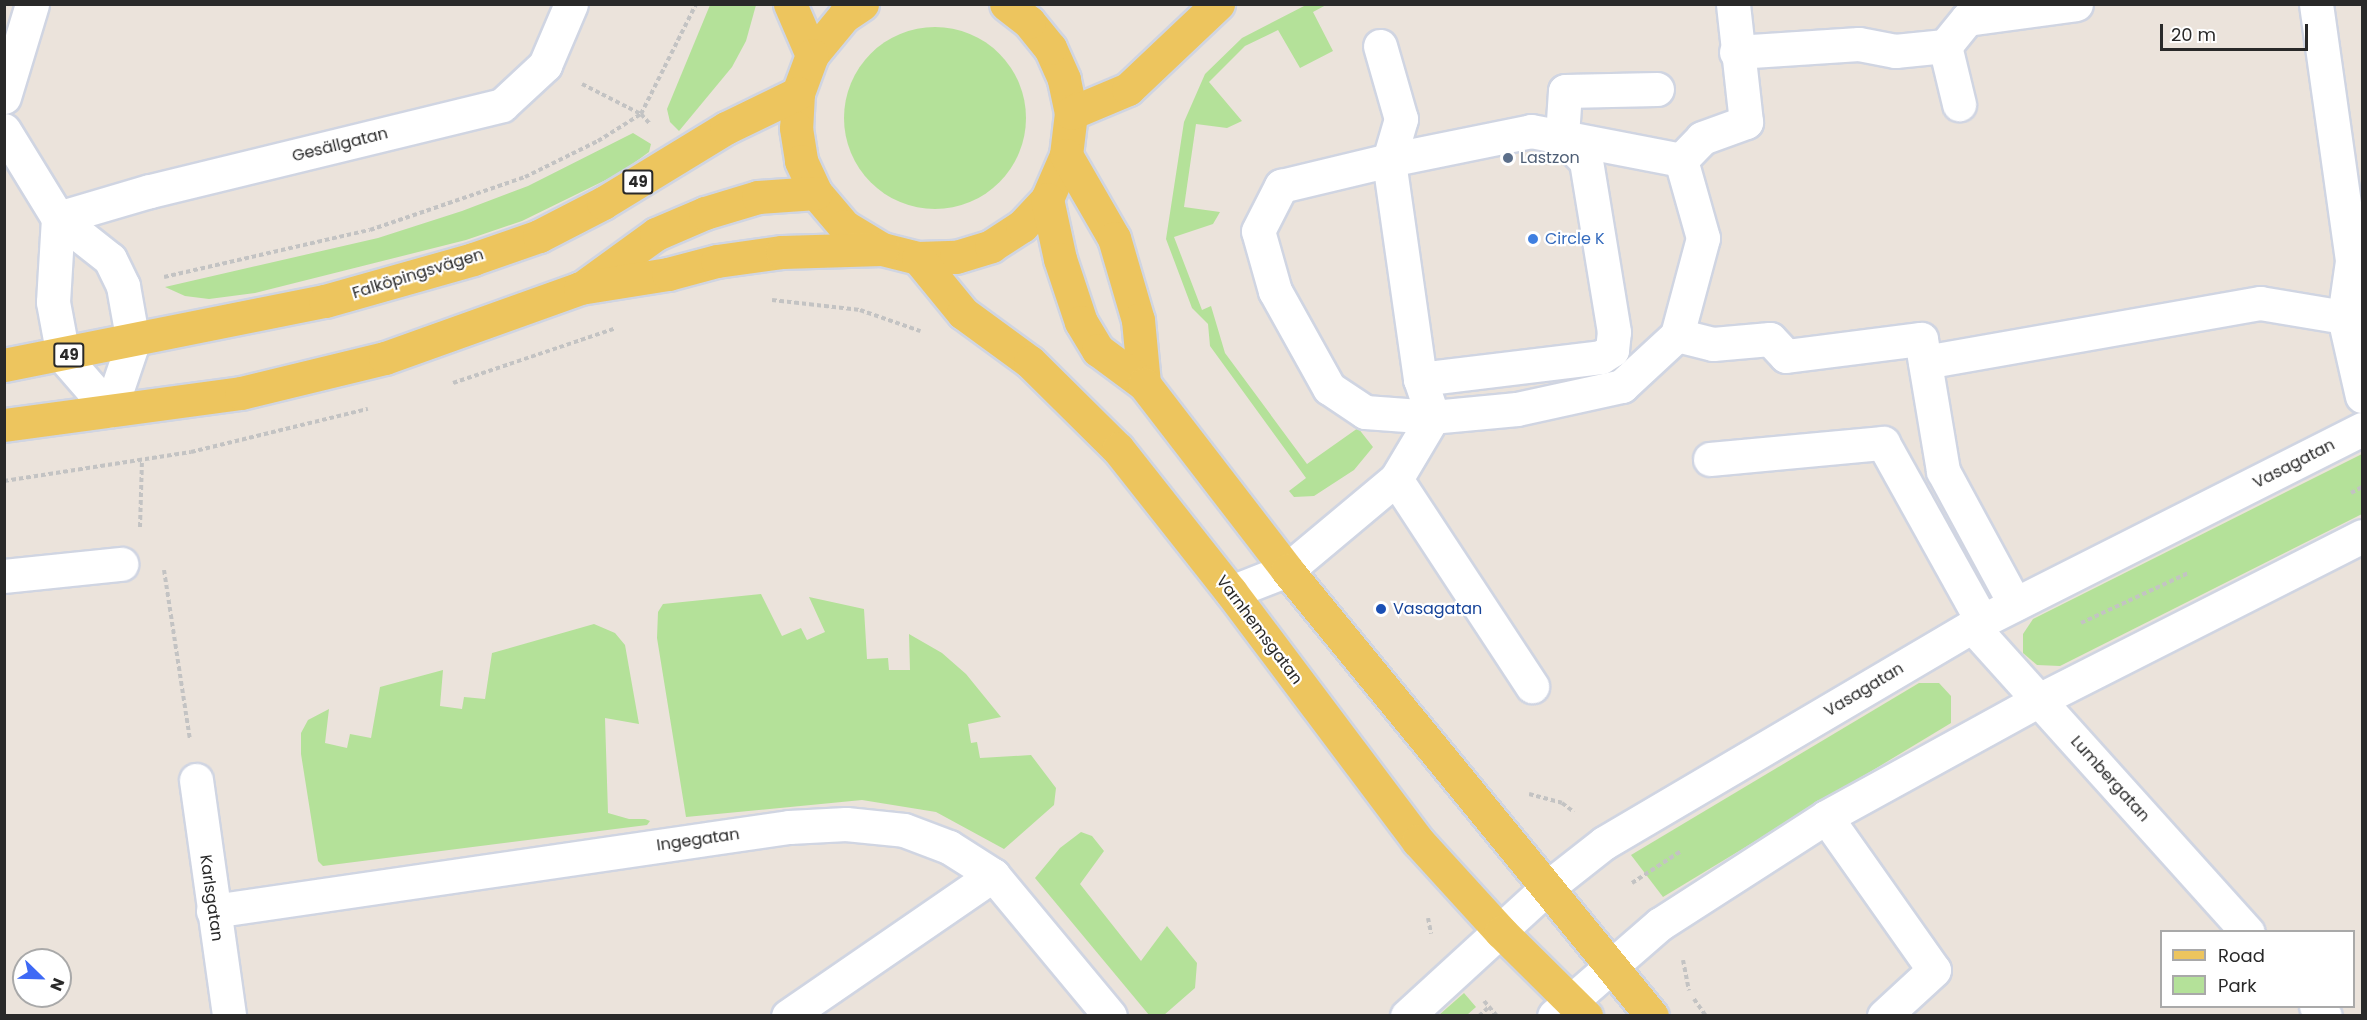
<!DOCTYPE html>
<html>
<head>
<meta charset="utf-8">
<style>
  body { margin:0 }
  #map { position:relative; width:2367px; height:1020px; overflow:hidden; background:#ebe3db; font-family:Poppins,sans-serif }
  div>[style] { position:absolute }
  .green>* { inset:0; background:#b4e199 }
  .round { border-radius:50% }
  .path>* { height:4px; margin-top:-2px; transform-origin:0; background:repeating-linear-gradient(90deg,#c3c3c3 0 4.5px,transparent 0 7.5px) }
  .roads { filter:drop-shadow(2px 0 #d0d5e2) drop-shadow(-2px 0 #d0d5e2) drop-shadow(0 2px #d0d5e2) drop-shadow(0 -2px #d0d5e2) }
  .minor>* { height:33px; margin:-16.5px; padding:0 16.5px; transform-origin:16.5px; border-radius:16.5px; background:#fff }
  .major>* { height:33px; margin:-16.5px; padding:0 16.5px; transform-origin:16.5px; border-radius:16.5px; background:#edc55e }
  .dots>* { width:16px; height:16px; translate:-50% -50%; box-sizing:border-box; border:3px solid #fff; border-radius:50% }
  span { translate:-50% -50%; white-space:nowrap; text-align:center; line-height:1.15; -webkit-text-stroke:4.5px #fff; paint-order:stroke }
  .shield-label span { padding:2px 4px; background:#fff; border:2px solid; border-radius:4px; -webkit-text-stroke-width:0 }
  .shield-label { font-size:15px; color:#292929; font-weight:700 }
  .street-label { font-size:16px; color:#292929 }
  .service-label { font-size:16px; color:#4e5e75 }
  .left { translate:0 -50%; text-align:left }
  .shop-label { font-size:16px; color:#366cbe }
  .transit-label { font-size:16px; color:#164399 }
  .frame { position:absolute; inset:0; border:6px solid #292929; pointer-events:none }
  .legend { position:absolute; left:2160px; top:930px; width:195px; height:78px; box-sizing:border-box; background:#fff; border:2px solid #a9a9a9; margin:0; padding:8px 10px; list-style:none; font-size:18px; color:#292929 }
  .legend li { display:flex; align-items:center; gap:12px; height:30px }
  .legend b { width:30px; border:2px solid #a9a9a9 }
  .north { position:absolute; left:12px; top:948px; width:60px; height:60px; box-sizing:border-box; background:#fff; border:2px solid #a9a9a9; border-radius:50%; rotate:113deg; font-size:16px; font-weight:700; line-height:24px; text-align:center; color:#292929 }
  .north::after { content:''; display:block; margin:auto; width:21px; height:27px; background:#3e69f5; clip-path:polygon(50% 0,100% 100%,50% 72%,0 100%) }
  .scale { position:absolute; left:2160px; top:24px; width:148px; height:27px; box-sizing:border-box; border:3px solid #292929; border-top:0; padding-left:8px; font-size:18px; line-height:21px; white-space:nowrap; color:#292929; -webkit-text-stroke:4px #fff; paint-order:stroke }
</style>
</head>
<body>
<div id="map">
  <div class="green">
    <div style="clip-path:polygon(710px 5px,756px 5px,746px 41px,732px 67px,679px 131px,670px 122px,667px 109px)"></div>
    <div style="clip-path:polygon(1306px 5px,1326px 5px,1313px 12px,1333px 51px,1300px 68px,1278px 30px,1245px 46px,1209px 82px,1242px 121px,1227px 128px,1196px 124px,1184px 207px,1220px 212px,1213px 224px,1174px 237px,1202px 310px,1211px 306px,1225px 353px,1307px 464px,1358px 428px,1373px 447px,1354px 470px,1314px 496px,1294px 497px,1289px 491px,1306px 478px,1210px 346px,1208px 324px,1192px 308px,1166px 239px,1184px 122px,1205px 74px,1242px 38px)"></div>
    <div class="round" style="left:844px;top:27px;width:182px;height:182px"></div>
    <div style="clip-path:polygon(633px 133px,651px 144px,649px 152px,620px 173px,522px 221px,466px 240px,255px 293px,209px 299px,185px 296px,165px 287px,378px 238px,462px 211px,528px 186px)"></div>
    <div style="clip-path:polygon(2362px 454px,2362px 514px,2060px 666px,2037px 665px,2023px 653px,2023px 634px,2033px 619px)"></div>
    <div style="clip-path:polygon(761px 594px,782px 636px,801px 628px,807px 640px,825px 632px,809px 597px,864px 609px,867px 659px,888px 658px,889px 670px,910px 670px,909px 634px,942px 653px,966px 674px,1001px 717px,968px 724px,971px 743px,977px 742px,980px 758px,1031px 755px,1056px 788px,1054px 805px,1004px 849px,936px 812px,862px 800px,686px 817px,657px 638px,658px 612px,663px 604px)"></div>
    <div style="clip-path:polygon(594px 624px,615px 633px,625px 645px,639px 724px,605px 718px,608px 813px,629px 819px,645px 819px,650px 821px,647px 825px,323px 866px,318px 861px,301px 754px,301px 733px,308px 720px,329px 709px,325px 743px,347px 748px,350px 734px,371px 738px,380px 687px,443px 670px,440px 706px,462px 709px,464px 697px,485px 699px,492px 653px)"></div>
    <div style="clip-path:polygon(1919px 683px,1939px 683px,1951px 696px,1951px 723px,1663px 897px,1631px 855px)"></div>
    <div style="clip-path:polygon(1081px 832px,1092px 836px,1104px 851px,1080px 884px,1141px 961px,1167px 926px,1197px 963px,1195px 988px,1164px 1015px,1149px 1015px,1035px 878px,1060px 848px)"></div>
    <div style="clip-path:polygon(1464px 993px,1476px 1007px,1467px 1015px,1439px 1015px)"></div>
  </div>
  <div class="path">
    <div style="left:582px;top:84px;width:66px;rotate:27deg"></div>
    <div style="left:641px;top:114px;width:13px;rotate:48deg"></div>
    <div style="left:164px;top:277px;width:211px;rotate:-12.9deg"></div>
    <div style="left:370px;top:230px;width:164px;rotate:-18.9deg"></div>
    <div style="left:525px;top:177px;width:81px;rotate:-26.3deg"></div>
    <div style="left:598px;top:141px;width:51px;rotate:-32.1deg"></div>
    <div style="left:641px;top:114px;width:123px;rotate:-63.4deg"></div>
    <div style="left:772px;top:300px;width:89px;rotate:6.5deg"></div>
    <div style="left:860px;top:310px;width:64px;rotate:19.3deg"></div>
    <div style="left:453px;top:383px;width:172px;rotate:-18.6deg"></div>
    <div style="left:4px;top:481px;width:189px;rotate:-8.8deg"></div>
    <div style="left:191px;top:452px;width:182px;rotate:-13.7deg"></div>
    <div style="left:2351px;top:493px;width:13px;rotate:-29deg"></div>
    <div style="left:140px;top:527px;width:67px;rotate:-88.3deg"></div>
    <div style="left:164px;top:570px;width:172px;rotate:81.3deg"></div>
    <div style="left:2081px;top:623px;width:118px;rotate:-25deg"></div>
    <div style="left:1529px;top:794px;width:34px;rotate:15deg"></div>
    <div style="left:1562px;top:803px;width:15px;rotate:37deg"></div>
    <div style="left:1632px;top:883px;width:59px;rotate:-33.1deg"></div>
    <div style="left:1428px;top:918px;width:16px;rotate:79deg"></div>
    <div style="left:1683px;top:960px;width:31px;rotate:79deg"></div>
    <div style="left:1694px;top:999px;width:21px;rotate:55deg"></div>
    <div style="left:1484px;top:1001px;width:20px;rotate:49deg"></div>
    <div style="left:1479px;top:1016px;width:13px;rotate:-42deg"></div>
  </div>
  <div class="roads">
    <div class="minor">
      <div style="left:2316px;top:4px;width:260px;rotate:82deg"></div>
      <div style="left:2352px;top:261px;width:57px;rotate:98.1deg"></div>
      <div style="left:2344px;top:317px;width:81px;rotate:77.2deg"></div>
      <div style="left:1945px;top:46px;width:60px;rotate:76.4deg"></div>
      <div style="left:1736px;top:52px;width:123px;rotate:-3.7deg"></div>
      <div style="left:1859px;top:44px;width:37px;rotate:11deg"></div>
      <div style="left:1895px;top:51px;width:50px;rotate:-5.7deg"></div>
      <div style="left:1945px;top:46px;width:35px;rotate:-51deg"></div>
      <div style="left:1967px;top:19px;width:110px;rotate:-7.8deg"></div>
      <div style="left:4px;top:97px;width:97px;rotate:-73.2deg"></div>
      <div style="left:4px;top:130px;width:103px;rotate:58.5deg"></div>
      <div style="left:58px;top:218px;width:66px;rotate:38.3deg"></div>
      <div style="left:110px;top:259px;width:30px;rotate:64deg"></div>
      <div style="left:123px;top:286px;width:57px;rotate:79.9deg"></div>
      <div style="left:133px;top:342px;width:72px;rotate:108.7deg"></div>
      <div style="left:1681px;top:160px;width:30px;rotate:-46deg"></div>
      <div style="left:1702px;top:138px;width:47px;rotate:-20deg"></div>
      <div style="left:1746px;top:122px;width:119px;rotate:-96.3deg"></div>
      <div style="left:58px;top:218px;width:96px;rotate:-16.4deg"></div>
      <div style="left:150px;top:191px;width:362px;rotate:-13.7deg"></div>
      <div style="left:502px;top:105px;width:59px;rotate:-42.9deg"></div>
      <div style="left:545px;top:65px;width:66px;rotate:-66.9deg"></div>
      <div style="left:58px;top:218px;width:84px;rotate:93.4deg"></div>
      <div style="left:53px;top:302px;width:55px;rotate:79.5deg"></div>
      <div style="left:63px;top:356px;width:72px;rotate:49deg"></div>
      <div style="left:1677px;top:335px;width:37px;rotate:14deg"></div>
      <div style="left:1713px;top:344px;width:57px;rotate:-5deg"></div>
      <div style="left:1770px;top:339px;width:23px;rotate:47deg"></div>
      <div style="left:1786px;top:356px;width:136px;rotate:-7.2deg"></div>
      <div style="left:1921px;top:339px;width:134px;rotate:80.5deg"></div>
      <div style="left:1943px;top:471px;width:151px;rotate:61.6deg"></div>
      <div style="left:1925px;top:362px;width:340px;rotate:-10deg"></div>
      <div style="left:2260px;top:303px;width:85px;rotate:9.5deg"></div>
      <div style="left:1420px;top:379px;width:182px;rotate:-6.9deg"></div>
      <div style="left:1601px;top:357px;width:13px;rotate:-32deg"></div>
      <div style="left:1612px;top:350px;width:18px;rotate:-84deg"></div>
      <div style="left:1614px;top:332px;width:173px;rotate:-99.3deg"></div>
      <div style="left:1586px;top:161px;width:35px;rotate:-134deg"></div>
      <div style="left:1562px;top:136px;width:45px;rotate:-86.2deg"></div>
      <div style="left:1565px;top:91px;width:92px;rotate:-1.2deg"></div>
      <div style="left:1710px;top:459px;width:174px;rotate:-5.3deg"></div>
      <div style="left:1883px;top:443px;width:204px;rotate:60.9deg"></div>
      <div style="left:1396px;top:479px;width:248px;rotate:56.7deg"></div>
      <div style="left:4px;top:576px;width:118px;rotate:-5.9deg"></div>
      <div style="left:1231px;top:592px;width:60px;rotate:-21.4deg"></div>
      <div style="left:1287px;top:570px;width:142px;rotate:-39.9deg"></div>
      <div style="left:1396px;top:479px;width:72px;rotate:-59.2deg"></div>
      <div style="left:1433px;top:417px;width:40px;rotate:-108.9deg"></div>
      <div style="left:1420px;top:379px;width:221px;rotate:-98.1deg"></div>
      <div style="left:1389px;top:160px;width:145px;rotate:-11.5deg"></div>
      <div style="left:1531px;top:131px;width:153px;rotate:10.9deg"></div>
      <div style="left:1681px;top:160px;width:81px;rotate:74.2deg"></div>
      <div style="left:1703px;top:238px;width:100px;rotate:105deg"></div>
      <div style="left:1677px;top:335px;width:75px;rotate:137.2deg"></div>
      <div style="left:1622px;top:386px;width:107px;rotate:167.6deg"></div>
      <div style="left:1517px;top:409px;width:84px;rotate:174.6deg"></div>
      <div style="left:1433px;top:417px;width:68px;rotate:-175.8deg"></div>
      <div style="left:1365px;top:412px;width:43px;rotate:-146.3deg"></div>
      <div style="left:1329px;top:388px;width:111px;rotate:-119.1deg"></div>
      <div style="left:1275px;top:291px;width:62px;rotate:-105.8deg"></div>
      <div style="left:1258px;top:231px;width:51px;rotate:-62.9deg"></div>
      <div style="left:1281px;top:186px;width:111px;rotate:-13.5deg"></div>
      <div style="left:1389px;top:160px;width:43px;rotate:-73.7deg"></div>
      <div style="left:1401px;top:119px;width:76px;rotate:-106deg"></div>
      <div style="left:1972px;top:626px;width:412px;rotate:48deg"></div>
      <div style="left:196px;top:780px;width:238px;rotate:82deg"></div>
      <div style="left:1826px;top:817px;width:187px;rotate:54.8deg"></div>
      <div style="left:1934px;top:970px;width:68px;rotate:137.4deg"></div>
      <div style="left:213px;top:911px;width:582px;rotate:-8.3deg"></div>
      <div style="left:789px;top:827px;width:57px;rotate:-3deg"></div>
      <div style="left:846px;top:824px;width:58px;rotate:5.9deg"></div>
      <div style="left:904px;top:830px;width:48px;rotate:20.7deg"></div>
      <div style="left:949px;top:847px;width:52px;rotate:32.5deg"></div>
      <div style="left:993px;top:875px;width:183px;rotate:50.3deg"></div>
      <div style="left:2316px;top:1006px;width:13px;rotate:48deg"></div>
      <div style="left:788px;top:1016px;width:249px;rotate:-34.5deg"></div>
      <div style="left:1407px;top:1016px;width:191px;rotate:-42.5deg"></div>
      <div style="left:1548px;top:887px;width:71px;rotate:-38.2deg"></div>
      <div style="left:1604px;top:843px;width:427px;rotate:-30.5deg"></div>
      <div style="left:1972px;top:626px;width:437px;rotate:-26.8deg"></div>
      <div style="left:1554px;top:1016px;width:140px;rotate:-41deg"></div>
      <div style="left:1660px;top:924px;width:197px;rotate:-32.8deg"></div>
      <div style="left:1826px;top:817px;width:243px;rotate:-28.8deg"></div>
      <div style="left:2039px;top:700px;width:362px;rotate:-26.9deg"></div>
    </div>
    <div class="major">
      <div style="left:790px;top:4px;width:56px;rotate:66.7deg"></div>
      <div style="left:862px;top:4px;width:22px;rotate:146deg"></div>
      <div style="left:844px;top:16px;width:50px;rotate:129.4deg"></div>
      <div style="left:812px;top:55px;width:40px;rotate:110.2deg"></div>
      <div style="left:798px;top:93px;width:35px;rotate:93deg"></div>
      <div style="left:796px;top:128px;width:33px;rotate:81deg"></div>
      <div style="left:801px;top:161px;width:35px;rotate:65deg"></div>
      <div style="left:816px;top:193px;width:43px;rotate:49.7deg"></div>
      <div style="left:844px;top:226px;width:44px;rotate:31.2deg"></div>
      <div style="left:882px;top:249px;width:37px;rotate:14deg"></div>
      <div style="left:918px;top:258px;width:38px;rotate:-2deg"></div>
      <div style="left:956px;top:257px;width:37px;rotate:-17deg"></div>
      <div style="left:991px;top:246px;width:37px;rotate:-33deg"></div>
      <div style="left:1022px;top:226px;width:37px;rotate:-47deg"></div>
      <div style="left:1047px;top:199px;width:48px;rotate:-66.6deg"></div>
      <div style="left:1066px;top:155px;width:42px;rotate:-83.2deg"></div>
      <div style="left:1071px;top:113px;width:35px;rotate:-102deg"></div>
      <div style="left:1064px;top:79px;width:34px;rotate:-114deg"></div>
      <div style="left:1050px;top:48px;width:33px;rotate:-129deg"></div>
      <div style="left:1029px;top:22px;width:29px;rotate:-142deg"></div>
      <div style="left:1071px;top:113px;width:62px;rotate:-22.8deg"></div>
      <div style="left:1128px;top:89px;width:124px;rotate:-43.4deg"></div>
      <div style="left:1066px;top:155px;width:96px;rotate:60deg"></div>
      <div style="left:1114px;top:238px;width:85px;rotate:73.7deg"></div>
      <div style="left:1138px;top:320px;width:64px;rotate:84.6deg"></div>
      <div style="left:1047px;top:199px;width:61px;rotate:77.8deg"></div>
      <div style="left:1060px;top:259px;width:66px;rotate:71.6deg"></div>
      <div style="left:1081px;top:322px;width:33px;rotate:59deg"></div>
      <div style="left:1098px;top:350px;width:57px;rotate:36.5deg"></div>
      <div style="left:1144px;top:384px;width:235px;rotate:52.4deg"></div>
      <div style="left:1287px;top:570px;width:576px;rotate:50.7deg"></div>
      <div style="left:918px;top:258px;width:71px;rotate:50.7deg"></div>
      <div style="left:963px;top:313px;width:83px;rotate:36.2deg"></div>
      <div style="left:1030px;top:362px;width:124px;rotate:44.7deg"></div>
      <div style="left:1118px;top:449px;width:182px;rotate:51.7deg"></div>
      <div style="left:1231px;top:592px;width:311px;rotate:53.1deg"></div>
      <div style="left:1418px;top:841px;width:123px;rotate:47.6deg"></div>
      <div style="left:1501px;top:932px;width:120px;rotate:44.7deg"></div>
      <div style="left:587px;top:284px;width:85px;rotate:-35.9deg"></div>
      <div style="left:656px;top:234px;width:53px;rotate:-23.2deg"></div>
      <div style="left:705px;top:213px;width:55px;rotate:-16.8deg"></div>
      <div style="left:758px;top:197px;width:58px;rotate:-3.9deg"></div>
      <div style="left:4px;top:365px;width:327px;rotate:-11.3deg"></div>
      <div style="left:325px;top:301px;width:154px;rotate:-15.8deg"></div>
      <div style="left:473px;top:259px;width:70px;rotate:-19.2deg"></div>
      <div style="left:539px;top:236px;width:72px;rotate:-27.3deg"></div>
      <div style="left:603px;top:203px;width:144px;rotate:-31.4deg"></div>
      <div style="left:726px;top:128px;width:80px;rotate:-25.9deg"></div>
      <div style="left:4px;top:425px;width:239px;rotate:-7.7deg"></div>
      <div style="left:241px;top:393px;width:148px;rotate:-13.7deg"></div>
      <div style="left:385px;top:358px;width:207px;rotate:-19.7deg"></div>
      <div style="left:580px;top:288px;width:89px;rotate:-9deg"></div>
      <div style="left:668px;top:274px;width:51px;rotate:-14.9deg"></div>
      <div style="left:717px;top:261px;width:66px;rotate:-7.9deg"></div>
      <div style="left:782px;top:252px;width:100px;rotate:-1.7deg"></div>
    </div>
  </div>
  <div class="dots">
    <div style="left:1508px;top:158px;background:#5c6f8a"></div>
    <div style="left:1533px;top:239px;background:#3f7fe0"></div>
    <div style="left:1381px;top:609px;background:#1a4fb4"></div>
  </div>
  <div class="shield-label">
    <span style="left:638px;top:182px">49</span>
    <span style="left:69px;top:355px">49</span>
  </div>
  <div class="street-label">
    <span style="left:340px;top:145px;rotate:-14deg">Gesällgatan</span>
    <span style="left:418px;top:274px;rotate:-17deg">Falköpingsvägen</span>
    <span style="left:2294px;top:464px;rotate:-27deg">Vasagatan</span>
    <span style="left:1259px;top:630px;rotate:53deg">Varnhemsgatan</span>
    <span style="left:1864px;top:690px;rotate:-31deg">Vasagatan</span>
    <span style="left:2110px;top:779px;rotate:48deg">Lumbergatan</span>
    <span style="left:698px;top:840px;rotate:-8deg">Ingegatan</span>
    <span style="left:211px;top:898px;rotate:82deg">Karlsgatan</span>
  </div>
  <div class="service-label">
    <span class="left" style="left:1520px;top:158px">Lastzon</span>
  </div>
  <div class="shop-label">
    <span class="left" style="left:1545px;top:239px">Circle K</span>
  </div>
  <div class="transit-label">
    <span class="left" style="left:1393px;top:609px">Vasagatan</span>
  </div>
  <div class="frame"></div>
  <ul class="legend">
  <li><b style="height:8px;background:#edc55e"></b>Road</li>
  <li><b style="height:16px;background:#b4e199"></b>Park</li>
  </ul>
  <div class="north">N</div>
  <div class="scale">20 m</div>
</div>
</body>
</html>
